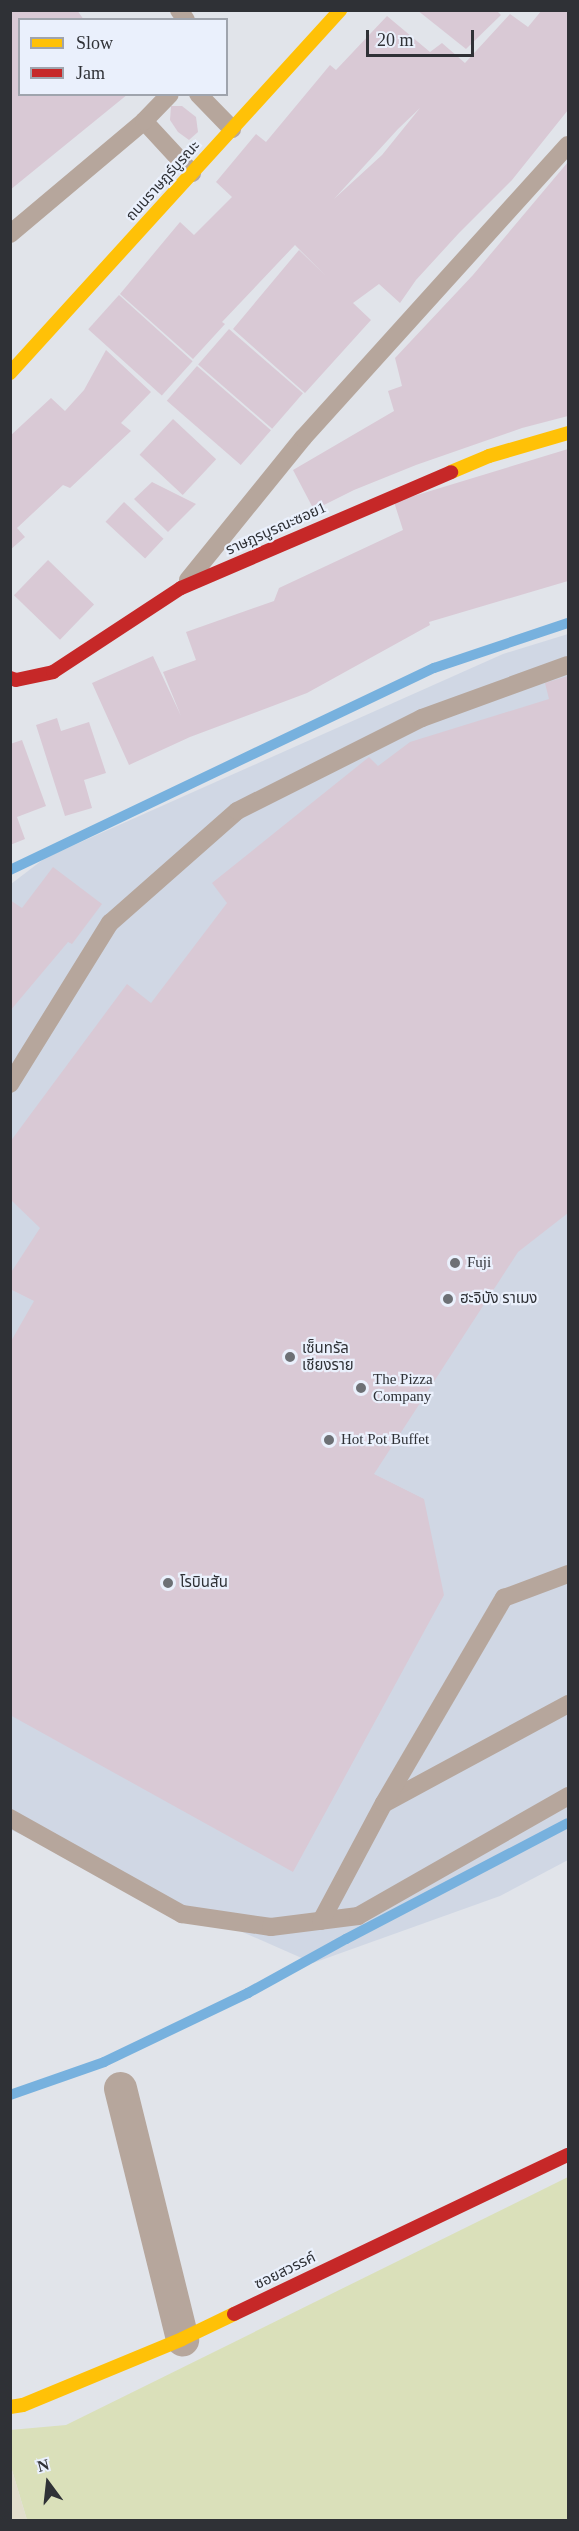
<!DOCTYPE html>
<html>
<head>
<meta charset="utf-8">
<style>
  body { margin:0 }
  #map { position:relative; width:579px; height:2531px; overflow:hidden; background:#e1e4ea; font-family:"Times New Roman","Noto Sans Thai",serif }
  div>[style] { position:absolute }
  .built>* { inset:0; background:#d0d7e4 }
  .green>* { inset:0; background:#dae0ba }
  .sand>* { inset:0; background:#e2decc }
  .stream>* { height:10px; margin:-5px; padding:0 5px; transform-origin:5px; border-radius:5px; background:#77b1de }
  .building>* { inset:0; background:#d9c9d5; transform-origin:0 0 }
  .lane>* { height:18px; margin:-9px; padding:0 9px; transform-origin:9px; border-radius:9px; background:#b6a69c }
  .street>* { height:33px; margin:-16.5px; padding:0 16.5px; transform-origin:16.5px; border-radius:16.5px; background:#b6a69c }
  .slow>* { height:14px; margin:-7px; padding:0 7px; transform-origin:7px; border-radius:7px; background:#ffc107 }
  .jam>* { height:14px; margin:-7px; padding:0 7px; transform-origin:7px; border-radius:7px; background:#c62828 }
  .dots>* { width:16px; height:16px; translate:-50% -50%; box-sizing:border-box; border:3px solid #eaf0fc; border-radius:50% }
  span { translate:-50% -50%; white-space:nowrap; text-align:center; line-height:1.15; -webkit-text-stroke:4.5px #eaf0fc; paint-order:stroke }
  .street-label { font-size:15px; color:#2f3136 }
  .poi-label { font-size:15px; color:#2f3136 }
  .left { translate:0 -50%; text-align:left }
  .frame { position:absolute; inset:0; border:12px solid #2f3136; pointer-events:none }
  .legend { position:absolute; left:18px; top:18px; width:210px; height:78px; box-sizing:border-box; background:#eaf0fc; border:2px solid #9fa4ad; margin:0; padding:8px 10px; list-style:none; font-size:18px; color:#2f3136 }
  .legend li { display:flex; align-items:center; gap:12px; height:30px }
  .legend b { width:30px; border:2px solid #9fa4ad }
  .north { position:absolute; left:18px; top:2453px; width:60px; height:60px; -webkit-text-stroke:4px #eaf0fc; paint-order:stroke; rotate:345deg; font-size:16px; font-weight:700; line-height:24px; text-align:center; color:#2f3136 }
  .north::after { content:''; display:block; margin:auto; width:21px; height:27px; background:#2f3136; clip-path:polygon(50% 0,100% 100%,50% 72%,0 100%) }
  .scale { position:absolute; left:366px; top:30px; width:108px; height:27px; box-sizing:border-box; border:3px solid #2f3136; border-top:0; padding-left:8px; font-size:18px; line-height:21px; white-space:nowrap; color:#2f3136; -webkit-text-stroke:4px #eaf0fc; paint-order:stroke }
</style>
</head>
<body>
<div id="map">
  <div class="built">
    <div style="clip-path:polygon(568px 634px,568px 1860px,500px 1896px,313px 1963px,11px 1830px,11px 884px,45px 858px,503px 654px)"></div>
  </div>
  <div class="green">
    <div style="clip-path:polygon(568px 2177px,568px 2520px,27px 2520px,11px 2467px,10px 2430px,66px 2425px)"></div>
  </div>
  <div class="sand">
    <div style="clip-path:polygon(10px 2467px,11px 2467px,27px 2520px,11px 2520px)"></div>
  </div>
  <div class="stream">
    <div style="left:10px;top:870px;width:470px;rotate:-25.5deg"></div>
    <div style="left:434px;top:668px;width:141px;rotate:-18.6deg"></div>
    <div style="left:10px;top:2095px;width:100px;rotate:-19.3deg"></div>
    <div style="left:104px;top:2062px;width:160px;rotate:-25.6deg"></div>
    <div style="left:248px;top:1993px;width:112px;rotate:-28.9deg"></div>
    <div style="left:346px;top:1939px;width:250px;rotate:-27.6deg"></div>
  </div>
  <div class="building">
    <div style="clip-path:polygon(10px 10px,77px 10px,84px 20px,20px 20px,20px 94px,128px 94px,10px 190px)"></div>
    <div style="clip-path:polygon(417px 10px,496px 10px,501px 15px,466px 49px)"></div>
    <div style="clip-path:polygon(evenodd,542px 10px,568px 10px,568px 110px,512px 180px,459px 233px,416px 280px,400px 303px,379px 284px,353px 303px,371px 320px,305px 393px,233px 329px,299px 250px,325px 275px,295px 245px,222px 322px,225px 324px,193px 359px,120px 294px,180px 222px,194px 235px,232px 197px,216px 182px,256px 134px,266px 142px,330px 65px,336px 70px,387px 16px,430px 52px,442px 43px,465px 63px,510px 14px,528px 27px,542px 10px,420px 108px,382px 155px,334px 199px,398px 129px,420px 108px)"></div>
    <div style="clip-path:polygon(171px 106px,182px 106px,196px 117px,198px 132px,189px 140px,178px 132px,170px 120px)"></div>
    <div style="clip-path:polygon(568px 162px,568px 416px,522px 428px,416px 465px,354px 490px,314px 510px,293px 470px,394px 411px,388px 391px,402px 386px,395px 358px,473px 275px)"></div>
    <div style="left:119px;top:295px;width:99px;height:46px;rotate:42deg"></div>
    <div style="left:229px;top:329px;width:98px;height:47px;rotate:41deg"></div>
    <div style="clip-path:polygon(106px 350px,151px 392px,121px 423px,131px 431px,70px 488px,63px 485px,17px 528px,25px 537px,10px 550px,10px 436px,51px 398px,65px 411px,84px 390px)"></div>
    <div style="left:197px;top:366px;width:98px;height:46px;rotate:41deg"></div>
    <div style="left:173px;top:419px;width:59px;height:49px;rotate:43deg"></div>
    <div style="clip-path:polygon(568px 449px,568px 581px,429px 622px,430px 625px,307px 693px,190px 737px,129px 765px,92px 683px,153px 656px,181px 716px,163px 672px,196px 660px,186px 632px,274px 601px,279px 588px,403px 530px,394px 502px)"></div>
    <div style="clip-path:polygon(152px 482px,196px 504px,168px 532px,134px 499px)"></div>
    <div style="left:124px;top:502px;width:54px;height:27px;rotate:43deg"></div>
    <div style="left:48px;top:560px;width:64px;height:49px;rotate:44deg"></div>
    <div style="clip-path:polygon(568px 676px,568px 1213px,518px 1252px,374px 1474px,424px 1499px,444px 1595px,293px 1872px,10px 1715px,10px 1343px,34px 1301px,10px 1289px,10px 1274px,40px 1228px,10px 1199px,10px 1142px,127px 984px,151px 1003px,227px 903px,212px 883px,369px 757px,378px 766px,410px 742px,549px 699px,545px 683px)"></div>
    <div style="clip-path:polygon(57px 718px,61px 731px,89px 722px,106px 773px,84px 780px,92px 808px,65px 816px,36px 725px)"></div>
    <div style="clip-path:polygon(22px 740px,46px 806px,17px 817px,25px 839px,10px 845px,10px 744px)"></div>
    <div style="clip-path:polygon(53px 867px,102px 904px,72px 944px,68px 942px,10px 1011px,10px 900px,22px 908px)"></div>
  </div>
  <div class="lane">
    <div style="left:179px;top:10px;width:12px;rotate:55deg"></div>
    <div style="left:198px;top:94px;width:49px;rotate:45.8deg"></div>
    <div style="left:144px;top:121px;width:71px;rotate:47.3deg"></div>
    <div style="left:10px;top:234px;width:175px;rotate:-40.1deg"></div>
    <div style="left:144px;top:121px;width:37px;rotate:-46deg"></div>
    <div style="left:188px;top:580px;width:183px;rotate:-51deg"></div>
    <div style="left:303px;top:438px;width:395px;rotate:-47.9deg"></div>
    <div style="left:10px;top:1084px;width:190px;rotate:-58.2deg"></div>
    <div style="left:110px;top:923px;width:169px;rotate:-41.4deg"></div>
    <div style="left:237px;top:811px;width:207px;rotate:-26.7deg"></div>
    <div style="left:422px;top:718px;width:155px;rotate:-20deg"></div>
    <div style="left:385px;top:1803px;width:208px;rotate:-28.4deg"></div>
    <div style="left:10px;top:1818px;width:197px;rotate:29.2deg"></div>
    <div style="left:182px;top:1914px;width:90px;rotate:8.3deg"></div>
    <div style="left:271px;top:1927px;width:88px;rotate:-7.2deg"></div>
    <div style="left:358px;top:1916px;width:242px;rotate:-29.7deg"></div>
    <div style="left:321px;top:1921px;width:134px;rotate:-61.9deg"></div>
    <div style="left:384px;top:1803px;width:238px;rotate:-59.7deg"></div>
    <div style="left:504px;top:1598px;width:68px;rotate:-20.6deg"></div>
  </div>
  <div class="street">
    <div style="left:120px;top:2088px;width:259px;rotate:76.1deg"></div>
  </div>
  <div class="slow">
    <div style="left:10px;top:373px;width:491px;rotate:-47.7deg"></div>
    <div style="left:451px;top:472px;width:41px;rotate:-22.8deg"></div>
    <div style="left:489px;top:456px;width:82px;rotate:-16.2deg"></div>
    <div style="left:10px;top:2407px;width:13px;rotate:-9deg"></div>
    <div style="left:23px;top:2405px;width:172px;rotate:-22.5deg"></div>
    <div style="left:182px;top:2339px;width:58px;rotate:-25.7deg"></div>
  </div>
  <div class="jam">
    <div style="left:10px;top:678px;width:6px;rotate:18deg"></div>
    <div style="left:16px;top:680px;width:38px;rotate:-12deg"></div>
    <div style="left:53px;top:672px;width:153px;rotate:-33.3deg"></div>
    <div style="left:181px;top:588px;width:294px;rotate:-23.2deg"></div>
    <div style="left:234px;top:2314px;width:370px;rotate:-25.5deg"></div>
  </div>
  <div class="dots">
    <div style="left:455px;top:1263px;background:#6d7075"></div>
    <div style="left:448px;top:1299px;background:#6d7075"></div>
    <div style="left:290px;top:1357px;background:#6d7075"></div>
    <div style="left:361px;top:1388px;background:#6d7075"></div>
    <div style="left:329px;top:1440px;background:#6d7075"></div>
    <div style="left:168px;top:1583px;background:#6d7075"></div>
  </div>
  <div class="street-label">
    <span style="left:163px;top:181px;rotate:-48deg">ถนนราษฎร์บูรณะ</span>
    <span style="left:276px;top:529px;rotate:-24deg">ราษฎรบูรณะซอย1</span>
    <span style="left:285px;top:2271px;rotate:-26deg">ซอยสวรรค์</span>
  </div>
  <div class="poi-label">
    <span class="left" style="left:467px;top:1263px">Fuji</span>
    <span class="left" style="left:460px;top:1299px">ฮะจิบัง ราเมง</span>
    <span class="left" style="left:302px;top:1357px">เซ็นทรัล<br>เชียงราย</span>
    <span class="left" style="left:373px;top:1388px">The Pizza<br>Company</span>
    <span class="left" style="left:341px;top:1440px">Hot Pot Buffet</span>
    <span class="left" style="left:180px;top:1583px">โรบินสัน</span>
  </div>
  <div class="frame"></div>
  <ul class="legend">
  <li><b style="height:8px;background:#ffc107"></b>Slow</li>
  <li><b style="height:8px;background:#c62828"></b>Jam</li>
  </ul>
  <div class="north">N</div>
  <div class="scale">20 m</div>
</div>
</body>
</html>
